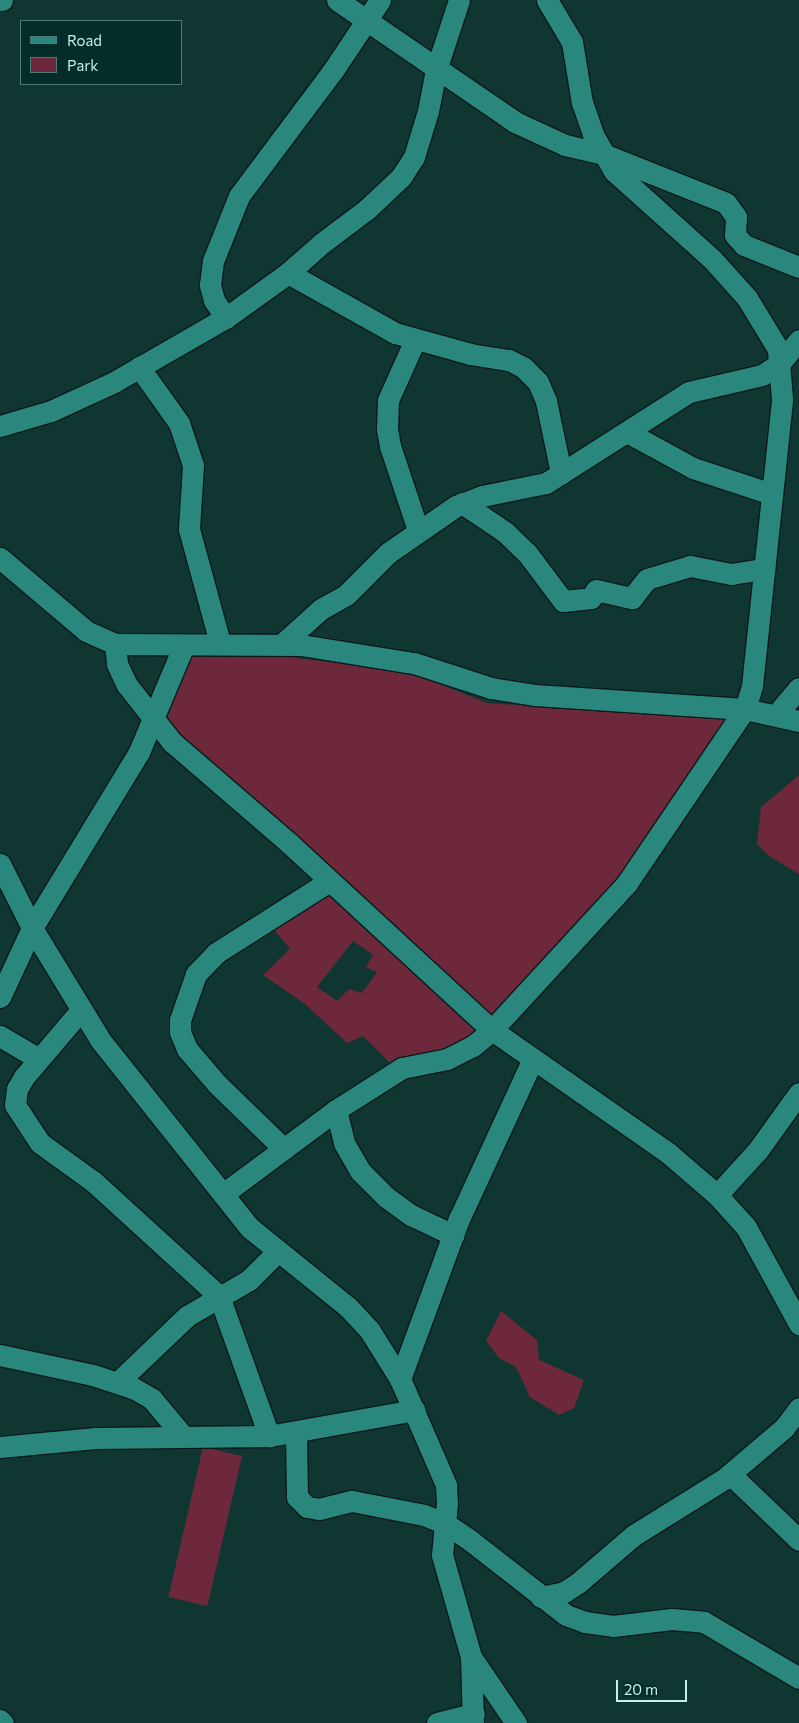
<!DOCTYPE html>
<html>
<head>
<meta charset="utf-8">
<style>
  body { margin:0 }
  #map { position:relative; width:799px; height:1723px; overflow:hidden; background:#103632; font-family:Commissioner,sans-serif }
  div>[style] { position:absolute }
  .green>* { inset:0; background:#6d283c; transform-origin:0 0 }
  .roads { filter:drop-shadow(1px 0 #0b1a18) drop-shadow(-1px 0 #0b1a18) drop-shadow(0 1px #0b1a18) drop-shadow(0 -1px #0b1a18) }
  .minor>* { height:21px; margin:-10.5px; padding:0 10.5px; transform-origin:10.5px; border-radius:10.5px; background:#29877d }
  span { translate:-50% -50%; white-space:nowrap; text-align:center; line-height:1.15; -webkit-text-stroke:5px #042c28; paint-order:stroke }
  .legend { position:absolute; left:20px; top:20px; width:162px; height:65px; box-sizing:border-box; background:#042c28; border:1px solid #4e7b76; margin:0; padding:6px 9px; list-style:none; font-size:15px; color:#bef2eb }
  .legend li { display:flex; align-items:center; gap:10px; height:25px }
  .legend b { width:25px; border:1px solid #4e7b76 }
  .scale { position:absolute; left:616px; top:1680px; width:71px; height:22px; box-sizing:border-box; border:2px solid #bef2eb; border-top:0; padding-left:6px; font-size:15px; line-height:18px; white-space:nowrap; color:#bef2eb; -webkit-text-stroke:4px #042c28; paint-order:stroke }
</style>
</head>
<body>
<div id="map">
  <div class="green">
    <div style="clip-path:polygon(187px 652px,279px 656px,407px 671px,487px 703px,726px 718px,622px 874px,494px 1021px,180px 737px,165px 720px)"></div>
    <div style="clip-path:polygon(799px 775px,799px 874px,769px 856px,757px 844px,761px 807px)"></div>
    <div style="clip-path:polygon(evenodd,328px 885px,484px 1027px,447px 1055px,393px 1066px,363px 1036px,347px 1043px,305px 1004px,263px 975px,290px 949px,270px 925px,328px 885px,353px 941px,373px 955px,366px 967px,377px 972px,362px 993px,349px 989px,337px 1001px,317px 987px,353px 941px)"></div>
    <div style="clip-path:polygon(501px 1311px,537px 1340px,539px 1360px,584px 1380px,574px 1408px,559px 1415px,530px 1397px,516px 1367px,499px 1358px,486px 1341px)"></div>
    <div style="left:203px;top:1447px;width:40px;height:154px;rotate:13deg"></div>
  </div>
  <div class="roads">
    <div class="minor">
      <div style="left:0;top:0;width:2px"></div>
      <div style="left:337px;top:0;width:216px;rotate:34.4deg"></div>
      <div style="left:515px;top:122px;width:55px;rotate:24.7deg"></div>
      <div style="left:565px;top:145px;width:39px;rotate:13deg"></div>
      <div style="left:603px;top:154px;width:132px;rotate:21.7deg"></div>
      <div style="left:726px;top:203px;width:17px;rotate:54deg"></div>
      <div style="left:736px;top:217px;width:18px;rotate:93deg"></div>
      <div style="left:735px;top:235px;width:13px;rotate:48deg"></div>
      <div style="left:744px;top:245px;width:59px;rotate:21.8deg"></div>
      <div style="left:288px;top:273px;width:123px;rotate:29.3deg"></div>
      <div style="left:395px;top:333px;width:78px;rotate:15.6deg"></div>
      <div style="left:470px;top:354px;width:39px;rotate:9deg"></div>
      <div style="left:509px;top:360px;width:16px;rotate:27deg"></div>
      <div style="left:523px;top:367px;width:21px;rotate:45deg"></div>
      <div style="left:538px;top:382px;width:21px;rotate:67deg"></div>
      <div style="left:546px;top:401px;width:74px;rotate:78.2deg"></div>
      <div style="left:226px;top:318px;width:22px;rotate:-124deg"></div>
      <div style="left:214px;top:300px;width:16px;rotate:-105deg"></div>
      <div style="left:210px;top:285px;width:24px;rotate:-83deg"></div>
      <div style="left:213px;top:261px;width:70px;rotate:-68.2deg"></div>
      <div style="left:239px;top:196px;width:159px;rotate:-53.2deg"></div>
      <div style="left:334px;top:69px;width:83px;rotate:-56.3deg"></div>
      <div style="left:415px;top:340px;width:66px;rotate:114.2deg"></div>
      <div style="left:388px;top:400px;width:29px;rotate:92deg"></div>
      <div style="left:387px;top:429px;width:17px;rotate:80deg"></div>
      <div style="left:390px;top:446px;width:89px;rotate:71.6deg"></div>
      <div style="left:139px;top:367px;width:69px;rotate:54.5deg"></div>
      <div style="left:179px;top:423px;width:44px;rotate:71.6deg"></div>
      <div style="left:193px;top:465px;width:64px;rotate:93.6deg"></div>
      <div style="left:189px;top:529px;width:118px;rotate:74.8deg"></div>
      <div style="left:0;top:426px;width:53px;rotate:-16.4deg"></div>
      <div style="left:51px;top:411px;width:69px;rotate:-24.7deg"></div>
      <div style="left:114px;top:382px;width:130px;rotate:-29.9deg"></div>
      <div style="left:227px;top:317px;width:75px;rotate:-35.8deg"></div>
      <div style="left:288px;top:273px;width:45px;rotate:-41.4deg"></div>
      <div style="left:322px;top:243px;width:55px;rotate:-36.9deg"></div>
      <div style="left:366px;top:210px;width:48px;rotate:-43.3deg"></div>
      <div style="left:401px;top:177px;width:24px;rotate:-57deg"></div>
      <div style="left:414px;top:157px;width:48px;rotate:-73.1deg"></div>
      <div style="left:428px;top:111px;width:42px;rotate:-79deg"></div>
      <div style="left:436px;top:70px;width:74px;rotate:-71.8deg"></div>
      <div style="left:627px;top:432px;width:75px;rotate:28.6deg"></div>
      <div style="left:693px;top:468px;width:83px;rotate:18.2deg"></div>
      <div style="left:462px;top:503px;width:52px;rotate:34deg"></div>
      <div style="left:505px;top:532px;width:30px;rotate:44deg"></div>
      <div style="left:527px;top:553px;width:60px;rotate:53.1deg"></div>
      <div style="left:563px;top:601px;width:28px;rotate:-6deg"></div>
      <div style="left:591px;top:598px;width:9px;rotate:-58deg"></div>
      <div style="left:596px;top:590px;width:37px;rotate:13deg"></div>
      <div style="left:632px;top:598px;width:24px;rotate:-52deg"></div>
      <div style="left:647px;top:579px;width:45px;rotate:-16.8deg"></div>
      <div style="left:690px;top:566px;width:42px;rotate:11deg"></div>
      <div style="left:731px;top:574px;width:33px;rotate:-9deg"></div>
      <div style="left:0;top:558px;width:113px;rotate:40.3deg"></div>
      <div style="left:86px;top:631px;width:32px;rotate:24deg"></div>
      <div style="left:115px;top:644px;width:186px;rotate:0.3deg"></div>
      <div style="left:301px;top:645px;width:114px;rotate:9.1deg"></div>
      <div style="left:414px;top:663px;width:81px;rotate:18deg"></div>
      <div style="left:491px;top:688px;width:45px;rotate:9deg"></div>
      <div style="left:535px;top:695px;width:210px;rotate:3.8deg"></div>
      <div style="left:745px;top:709px;width:55px;rotate:12.5deg"></div>
      <div style="left:115px;top:644px;width:20px;rotate:84deg"></div>
      <div style="left:117px;top:664px;width:23px;rotate:65deg"></div>
      <div style="left:127px;top:685px;width:73px;rotate:51.7deg"></div>
      <div style="left:172px;top:742px;width:155px;rotate:40.8deg"></div>
      <div style="left:289px;top:843px;width:276px;rotate:42.7deg"></div>
      <div style="left:492px;top:1030px;width:213px;rotate:34.9deg"></div>
      <div style="left:667px;top:1152px;width:66px;rotate:40.7deg"></div>
      <div style="left:717px;top:1195px;width:43px;rotate:47.8deg"></div>
      <div style="left:746px;top:1227px;width:111px;rotate:61.3deg"></div>
      <div style="left:282px;top:644px;width:52px;rotate:-41.9deg"></div>
      <div style="left:321px;top:609px;width:29px;rotate:-29deg"></div>
      <div style="left:346px;top:595px;width:59px;rotate:-45deg"></div>
      <div style="left:388px;top:553px;width:83px;rotate:-34.7deg"></div>
      <div style="left:456px;top:506px;width:28px;rotate:-21deg"></div>
      <div style="left:482px;top:496px;width:65px;rotate:-11.5deg"></div>
      <div style="left:546px;top:483px;width:169px;rotate:-32.5deg"></div>
      <div style="left:689px;top:392px;width:75px;rotate:-13.1deg"></div>
      <div style="left:762px;top:375px;width:20px;rotate:-33deg"></div>
      <div style="left:779px;top:364px;width:31px;rotate:-50deg"></div>
      <div style="left:776px;top:715px;width:35px;rotate:-50deg"></div>
      <div style="left:0;top:864px;width:72px;rotate:63.4deg"></div>
      <div style="left:32px;top:928px;width:132px;rotate:58.6deg"></div>
      <div style="left:101px;top:1041px;width:239px;rotate:51.5deg"></div>
      <div style="left:250px;top:1228px;width:126px;rotate:38.9deg"></div>
      <div style="left:348px;top:1307px;width:33px;rotate:47deg"></div>
      <div style="left:370px;top:1331px;width:57px;rotate:58deg"></div>
      <div style="left:400px;top:1379px;width:116px;rotate:66.5deg"></div>
      <div style="left:446px;top:1485px;width:18px;rotate:87deg"></div>
      <div style="left:447px;top:1503px;width:52px;rotate:95.5deg"></div>
      <div style="left:442px;top:1555px;width:106px;rotate:74.1deg"></div>
      <div style="left:471px;top:1657px;width:66px;rotate:88.3deg"></div>
      <div style="left:0;top:997px;width:76px;rotate:-65.1deg"></div>
      <div style="left:32px;top:928px;width:206px;rotate:-58.7deg"></div>
      <div style="left:139px;top:752px;width:116px;rotate:-67.2deg"></div>
      <div style="left:81px;top:1010px;width:88px;rotate:130.4deg"></div>
      <div style="left:24px;top:1077px;width:14px;rotate:120deg"></div>
      <div style="left:17px;top:1089px;width:16px;rotate:97deg"></div>
      <div style="left:15px;top:1105px;width:45px;rotate:56.7deg"></div>
      <div style="left:40px;top:1143px;width:67px;rotate:35.8deg"></div>
      <div style="left:94px;top:1182px;width:169px;rotate:42.4deg"></div>
      <div style="left:219px;top:1296px;width:149px;rotate:70.3deg"></div>
      <div style="left:0;top:1036px;width:45px;rotate:30.5deg"></div>
      <div style="left:336px;top:1110px;width:34px;rotate:76deg"></div>
      <div style="left:344px;top:1143px;width:32px;rotate:60deg"></div>
      <div style="left:360px;top:1171px;width:37px;rotate:45deg"></div>
      <div style="left:386px;top:1197px;width:31px;rotate:36deg"></div>
      <div style="left:411px;top:1215px;width:47px;rotate:25.5deg"></div>
      <div style="left:284px;top:1149px;width:93px;rotate:-135.9deg"></div>
      <div style="left:217px;top:1084px;width:46px;rotate:-130.6deg"></div>
      <div style="left:187px;top:1049px;width:18px;rotate:-112deg"></div>
      <div style="left:180px;top:1032px;width:12px;rotate:-90deg"></div>
      <div style="left:180px;top:1020px;width:49px;rotate:-70.8deg"></div>
      <div style="left:196px;top:974px;width:29px;rotate:-46deg"></div>
      <div style="left:216px;top:953px;width:133px;rotate:-32.4deg"></div>
      <div style="left:223px;top:1194px;width:141px;rotate:-36.6deg"></div>
      <div style="left:336px;top:1110px;width:78px;rotate:-32.5deg"></div>
      <div style="left:402px;top:1068px;width:46px;rotate:-11.3deg"></div>
      <div style="left:447px;top:1059px;width:29px;rotate:-27deg"></div>
      <div style="left:473px;top:1046px;width:25px;rotate:-40deg"></div>
      <div style="left:492px;top:1030px;width:200px;rotate:-47.4deg"></div>
      <div style="left:627px;top:883px;width:210px;rotate:-55.9deg"></div>
      <div style="left:745px;top:709px;width:24px;rotate:-73deg"></div>
      <div style="left:752px;top:686px;width:289px;rotate:-84deg"></div>
      <div style="left:782px;top:399px;width:50px;rotate:-94.6deg"></div>
      <div style="left:778px;top:349px;width:60px;rotate:-121.3deg"></div>
      <div style="left:747px;top:298px;width:52px;rotate:-131.9deg"></div>
      <div style="left:712px;top:259px;width:132px;rotate:-138.1deg"></div>
      <div style="left:614px;top:171px;width:39px;rotate:-120deg"></div>
      <div style="left:594px;top:137px;width:36px;rotate:-109deg"></div>
      <div style="left:582px;top:103px;width:62px;rotate:-99.3deg"></div>
      <div style="left:572px;top:42px;width:49px;rotate:-120.8deg"></div>
      <div style="left:717px;top:1195px;width:61px;rotate:-47.7deg"></div>
      <div style="left:758px;top:1150px;width:70px;rotate:-54.3deg"></div>
      <div style="left:0;top:1355px;width:95px;rotate:12.1deg"></div>
      <div style="left:93px;top:1375px;width:44px;rotate:18.4deg"></div>
      <div style="left:135px;top:1389px;width:20px;rotate:30deg"></div>
      <div style="left:152px;top:1399px;width:48px;rotate:50deg"></div>
      <div style="left:400px;top:1379px;width:171px;rotate:-69.8deg"></div>
      <div style="left:459px;top:1219px;width:174px;rotate:-65.2deg"></div>
      <div style="left:118px;top:1382px;width:95px;rotate:-43.7deg"></div>
      <div style="left:187px;top:1316px;width:72px;rotate:-30.1deg"></div>
      <div style="left:249px;top:1280px;width:41px;rotate:-45deg"></div>
      <div style="left:296px;top:1433px;width:64px;rotate:89.1deg"></div>
      <div style="left:297px;top:1497px;width:14px;rotate:45deg"></div>
      <div style="left:307px;top:1507px;width:12px;rotate:9deg"></div>
      <div style="left:319px;top:1509px;width:34px;rotate:-14deg"></div>
      <div style="left:352px;top:1501px;width:73px;rotate:11deg"></div>
      <div style="left:424px;top:1515px;width:24px;rotate:22deg"></div>
      <div style="left:446px;top:1524px;width:30px;rotate:34deg"></div>
      <div style="left:471px;top:1541px;width:120px;rotate:37.9deg"></div>
      <div style="left:566px;top:1615px;width:20px;rotate:20deg"></div>
      <div style="left:585px;top:1622px;width:28px;rotate:8deg"></div>
      <div style="left:613px;top:1626px;width:59px;rotate:-6.8deg"></div>
      <div style="left:672px;top:1619px;width:32px;rotate:5deg"></div>
      <div style="left:704px;top:1622px;width:110px;rotate:30.5deg"></div>
      <div style="left:0;top:1447px;width:96px;rotate:-5.4deg"></div>
      <div style="left:96px;top:1438px;width:173px;rotate:-0.7deg"></div>
      <div style="left:269px;top:1436px;width:148px;rotate:-10.1deg"></div>
      <div style="left:730px;top:1474px;width:95px;rotate:43.7deg"></div>
      <div style="left:541px;top:1597px;width:24px;rotate:-12deg"></div>
      <div style="left:564px;top:1592px;width:17px;rotate:-33deg"></div>
      <div style="left:578px;top:1583px;width:74px;rotate:-40.6deg"></div>
      <div style="left:634px;top:1535px;width:106px;rotate:-31.9deg"></div>
      <div style="left:724px;top:1479px;width:79px;rotate:-40.4deg"></div>
      <div style="left:784px;top:1428px;width:25px;rotate:-53deg"></div>
      <div style="left:471px;top:1657px;width:80px;rotate:55.7deg"></div>
      <div style="left:0;top:1720px;width:4px;rotate:45deg"></div>
      <div style="left:437px;top:1723px;width:38px;rotate:-14deg"></div>
    </div>
  </div>
  <ul class="legend">
  <li><b style="height:6px;background:#29877d"></b>Road</li>
  <li><b style="height:14px;background:#6d283c"></b>Park</li>
  </ul>
  <div class="scale">20 m</div>
</div>
</body>
</html>
